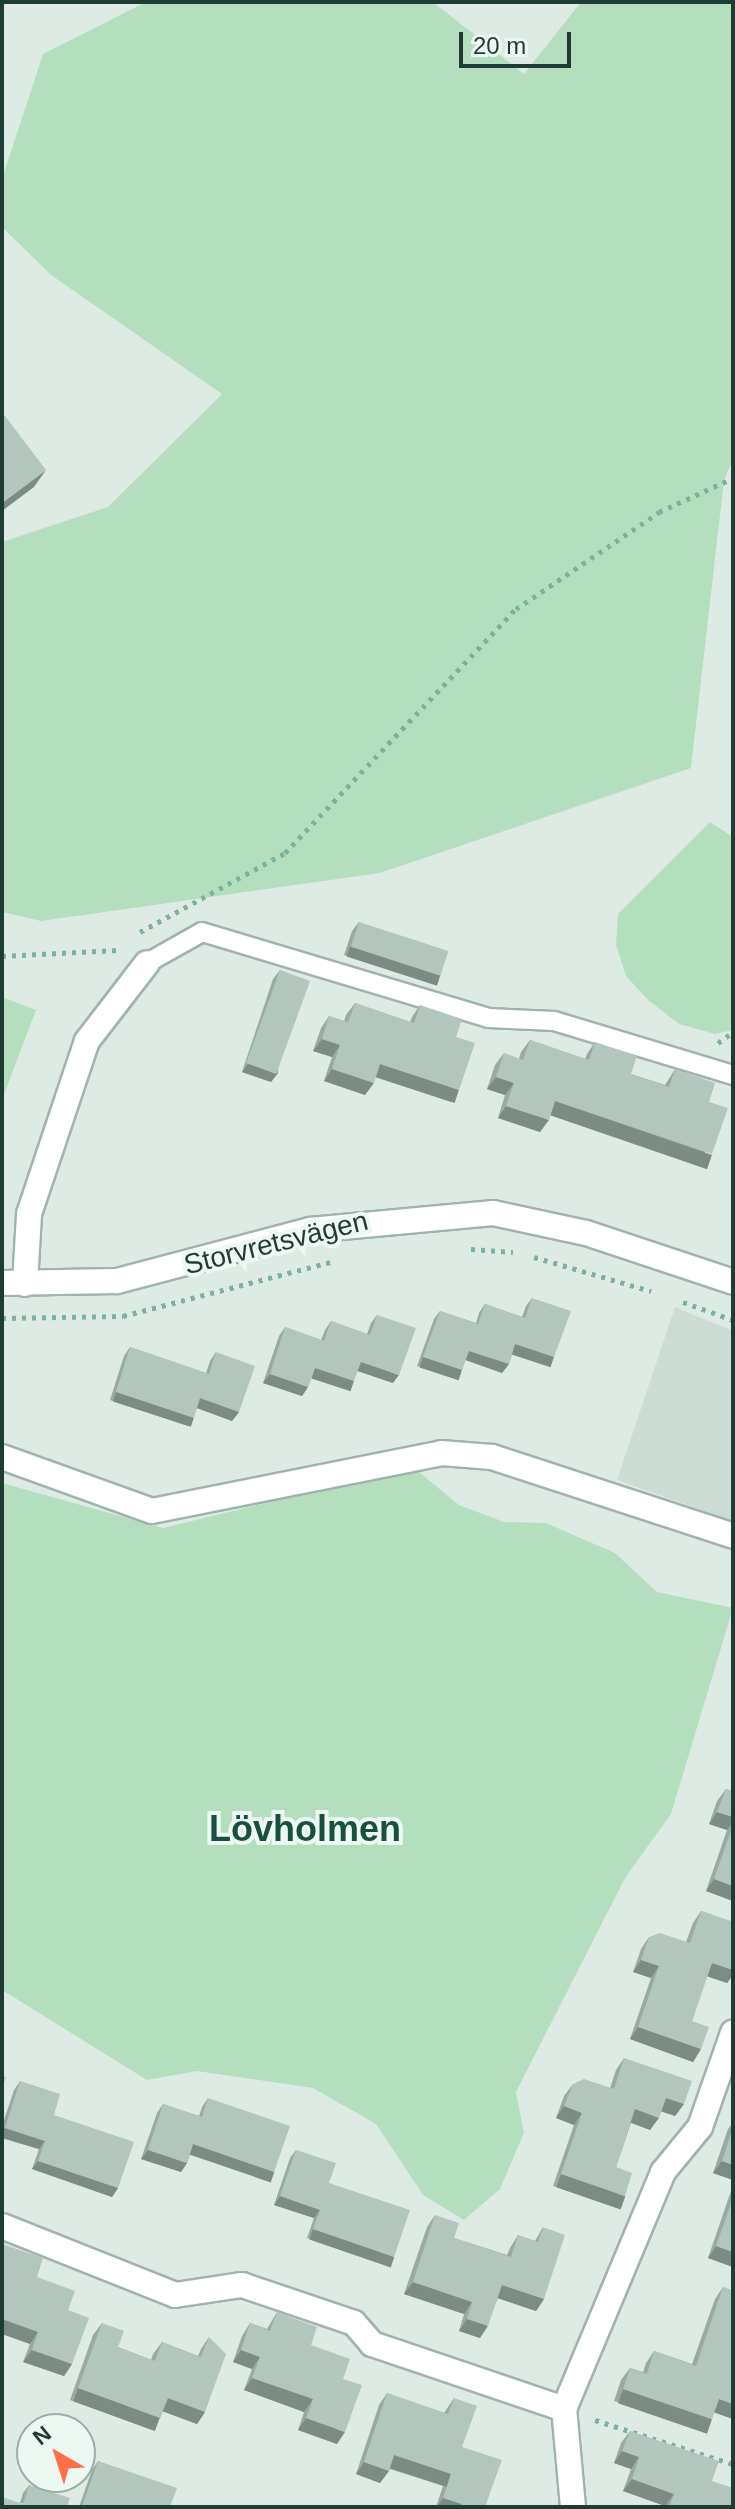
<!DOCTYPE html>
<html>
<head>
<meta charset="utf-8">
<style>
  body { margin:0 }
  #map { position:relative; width:735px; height:2509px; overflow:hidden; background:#deebe5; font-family:Helvetica,sans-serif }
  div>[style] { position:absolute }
  .built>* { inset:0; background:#ccdbd4 }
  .green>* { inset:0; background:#b4dfbe }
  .path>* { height:5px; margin-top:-2.5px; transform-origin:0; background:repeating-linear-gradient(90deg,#7bb29f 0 4px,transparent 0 10px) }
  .roads { filter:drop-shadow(2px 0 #a1b3ac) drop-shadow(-2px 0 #a1b3ac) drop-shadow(0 2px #a1b3ac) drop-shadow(0 -2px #a1b3ac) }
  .lane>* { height:18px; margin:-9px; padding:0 9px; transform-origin:9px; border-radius:9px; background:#fff }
  .street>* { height:24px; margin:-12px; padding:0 12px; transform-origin:12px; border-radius:12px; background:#fff }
  .secondary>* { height:24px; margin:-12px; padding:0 12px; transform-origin:12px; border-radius:12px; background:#fff }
  .wall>* { inset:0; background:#9aaaa3 }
  .shaded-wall>* { inset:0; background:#7d8b85; transform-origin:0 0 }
  .building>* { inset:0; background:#b3c6be; transform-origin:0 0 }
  span { translate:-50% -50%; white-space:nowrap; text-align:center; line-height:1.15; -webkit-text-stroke:8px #eef8f3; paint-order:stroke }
  .street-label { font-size:28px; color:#1e3c33 }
  .district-label { font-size:36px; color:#185041; font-weight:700 }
  .frame { position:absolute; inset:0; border:4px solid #1e3c33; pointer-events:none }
  .north { position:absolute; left:16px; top:2413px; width:80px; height:80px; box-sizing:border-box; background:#eef8f3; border:2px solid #9bada6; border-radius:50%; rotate:321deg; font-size:22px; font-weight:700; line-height:32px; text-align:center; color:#1e3c33 }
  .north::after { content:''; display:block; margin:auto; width:28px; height:36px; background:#ff7048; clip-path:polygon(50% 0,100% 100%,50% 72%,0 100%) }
  .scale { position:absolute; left:459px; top:32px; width:112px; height:36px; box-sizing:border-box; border:4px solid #1e3c33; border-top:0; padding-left:10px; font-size:24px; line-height:28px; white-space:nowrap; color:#1e3c33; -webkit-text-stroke:6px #eef8f3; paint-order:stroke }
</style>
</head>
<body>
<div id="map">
  <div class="built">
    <div style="clip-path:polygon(675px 1307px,733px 1331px,733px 1521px,617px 1480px)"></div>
  </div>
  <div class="green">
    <div style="clip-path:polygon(146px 2px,433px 2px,524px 74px,581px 2px,733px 2px,733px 460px,724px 480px,691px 768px,380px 873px,41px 921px,2px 912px,2px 542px,108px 507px,222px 394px,51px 275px,2px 227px,2px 179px,43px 54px)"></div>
    <div style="clip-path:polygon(710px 822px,733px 837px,733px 1030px,715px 1034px,679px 1024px,648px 1000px,626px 976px,616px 945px,618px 914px)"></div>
    <div style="clip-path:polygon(2px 997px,36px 1010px,2px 1100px)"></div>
    <div style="clip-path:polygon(413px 1467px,459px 1505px,504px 1522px,546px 1523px,615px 1553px,657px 1592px,733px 1608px,671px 1814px,625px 1878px,516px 2092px,524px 2133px,500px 2189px,464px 2220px,423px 2195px,376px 2124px,313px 2088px,197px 2071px,147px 2080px,2px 1990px,2px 1483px,163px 1528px)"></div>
  </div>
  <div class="path">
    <div style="left:140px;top:932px;width:165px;rotate:-28.6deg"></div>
    <div style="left:285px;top:853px;width:336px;rotate:-46.6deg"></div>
    <div style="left:516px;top:609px;width:173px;rotate:-34.1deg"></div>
    <div style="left:659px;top:512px;width:81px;rotate:-24.7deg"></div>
    <div style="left:2px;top:956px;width:115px;rotate:-3deg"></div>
    <div style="left:718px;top:1043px;width:19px;rotate:-36deg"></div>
    <div style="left:471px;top:1249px;width:42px;rotate:4.1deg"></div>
    <div style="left:534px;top:1257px;width:122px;rotate:16.2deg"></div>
    <div style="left:683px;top:1302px;width:53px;rotate:19.8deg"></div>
    <div style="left:2px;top:1318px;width:121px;rotate:-0.9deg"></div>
    <div style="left:123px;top:1316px;width:214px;rotate:-14.6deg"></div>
    <div style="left:595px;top:2420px;width:145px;rotate:17.7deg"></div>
  </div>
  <div class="roads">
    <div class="lane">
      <div style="left:147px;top:963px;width:63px;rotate:-29.4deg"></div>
      <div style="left:202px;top:932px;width:299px;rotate:16.7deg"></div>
      <div style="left:488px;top:1018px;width:66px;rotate:2.6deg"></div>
      <div style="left:554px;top:1021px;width:187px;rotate:16.8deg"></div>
    </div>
    <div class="street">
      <div style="left:25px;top:1284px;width:70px;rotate:-86.7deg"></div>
      <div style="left:29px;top:1214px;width:182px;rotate:-71.5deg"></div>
      <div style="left:87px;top:1041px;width:98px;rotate:-52.4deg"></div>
      <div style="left:2px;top:1457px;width:159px;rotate:19.8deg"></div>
      <div style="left:152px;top:1511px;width:295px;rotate:-11.3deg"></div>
      <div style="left:441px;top:1453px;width:51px;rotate:4.5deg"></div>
      <div style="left:492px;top:1457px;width:254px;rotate:18.1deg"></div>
      <div style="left:2px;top:2226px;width:186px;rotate:21.7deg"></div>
      <div style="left:175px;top:2295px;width:68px;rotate:-8.5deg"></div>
      <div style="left:242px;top:2285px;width:118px;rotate:18.7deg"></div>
      <div style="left:354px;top:2323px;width:28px;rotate:49deg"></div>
      <div style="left:372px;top:2344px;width:203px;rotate:18.7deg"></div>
      <div style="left:573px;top:2507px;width:98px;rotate:-95.2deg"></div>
      <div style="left:564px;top:2409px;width:257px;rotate:-67.3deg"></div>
      <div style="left:663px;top:2172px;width:58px;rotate:-50.6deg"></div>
      <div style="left:700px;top:2127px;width:100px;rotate:-70.7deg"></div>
    </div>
    <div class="secondary">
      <div style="left:2px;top:1283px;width:115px;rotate:-1deg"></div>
      <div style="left:117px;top:1281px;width:200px;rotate:-14.8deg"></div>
      <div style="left:310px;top:1230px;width:184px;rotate:-5.3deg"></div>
      <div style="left:493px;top:1213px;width:95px;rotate:12.1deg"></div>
      <div style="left:586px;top:1233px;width:155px;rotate:18.4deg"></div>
    </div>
  </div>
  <div class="wall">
    <div style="clip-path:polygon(359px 922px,440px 975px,434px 984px,344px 955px,352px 931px)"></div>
    <div style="clip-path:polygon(280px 970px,278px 1073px,271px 1082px,242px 1072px,273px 979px)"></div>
    <div style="clip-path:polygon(355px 1003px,410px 1022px,412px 1017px,420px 1005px,456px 1037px,451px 1102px,376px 1077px,365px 1095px,324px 1081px,332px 1057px,313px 1051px,321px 1028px,329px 1016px,344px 1021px,346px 1015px)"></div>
    <div style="clip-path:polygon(530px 1040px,585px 1059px,587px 1054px,595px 1042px,631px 1074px,665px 1085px,675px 1069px,709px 1102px,704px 1166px,550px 1115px,540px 1132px,498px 1118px,505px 1095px,487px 1089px,495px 1065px,504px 1053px,519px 1059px,521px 1052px)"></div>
    <div style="clip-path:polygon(532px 1298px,554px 1357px,548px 1366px,512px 1354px,509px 1364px,502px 1373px,465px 1360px,462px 1370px,456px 1379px,417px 1366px,434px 1319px,440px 1311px,476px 1323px,479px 1313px,485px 1304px,522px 1317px,526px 1306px)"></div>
    <div style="clip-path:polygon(377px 1315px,393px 1383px,357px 1371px,348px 1390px,311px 1378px,308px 1387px,302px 1396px,263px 1383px,279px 1336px,285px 1327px,321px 1340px,325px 1330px,331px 1321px,367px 1334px,371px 1323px)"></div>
    <div style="clip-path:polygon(130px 1347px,206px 1373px,210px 1361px,216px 1352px,239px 1412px,232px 1421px,197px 1408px,188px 1426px,110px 1400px,124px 1356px)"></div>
    <div style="clip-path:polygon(726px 1789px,732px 1791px,733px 1790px,733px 1901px,706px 1891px,727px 1830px,709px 1824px,717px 1801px)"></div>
    <div style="clip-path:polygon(701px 1911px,733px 1922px,733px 1975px,727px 1983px,707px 1976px,692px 2021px,701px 2049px,693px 2062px,630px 2039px,651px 1978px,633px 1972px,641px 1949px,649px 1937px,686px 1942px,693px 1923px)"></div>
    <div style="clip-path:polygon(624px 2058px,684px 2104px,675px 2116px,661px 2111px,650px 2130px,631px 2123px,616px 2167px,617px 2208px,553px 2186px,574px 2125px,556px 2118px,564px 2096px,573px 2084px,610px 2088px,616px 2070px)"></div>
    <div style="clip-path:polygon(20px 2081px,54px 2115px,118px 2188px,112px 2197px,32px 2169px,39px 2149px,2px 2138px,2px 2126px,14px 2090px)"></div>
    <div style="clip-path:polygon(208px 2098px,274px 2172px,268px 2181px,190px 2154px,187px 2163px,181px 2172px,141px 2159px,157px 2113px,163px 2104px,199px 2116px,202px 2107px)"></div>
    <div style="clip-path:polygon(733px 2122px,733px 2180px,713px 2173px,728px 2129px)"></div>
    <div style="clip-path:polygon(296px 2150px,329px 2183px,394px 2257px,387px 2265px,307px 2238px,314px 2218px,274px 2205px,290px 2158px)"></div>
    <div style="clip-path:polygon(733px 2185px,733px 2267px,708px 2258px)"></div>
    <div style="clip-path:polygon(435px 2215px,454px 2238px,507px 2255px,510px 2248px,518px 2235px,535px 2241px,543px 2227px,544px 2299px,536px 2311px,498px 2298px,480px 2338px,459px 2331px,464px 2314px,404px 2294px,427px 2227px)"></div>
    <div style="clip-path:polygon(2px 2244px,68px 2310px,72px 2364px,64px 2376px,23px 2362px,30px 2344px,2px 2334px)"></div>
    <div style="clip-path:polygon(723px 2287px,733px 2291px,733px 2419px,714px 2412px,712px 2419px,704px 2431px,614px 2401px,621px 2380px,630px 2368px,643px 2372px,646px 2363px,654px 2351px,692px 2364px,715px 2299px)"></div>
    <div style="clip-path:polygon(277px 2312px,343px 2379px,337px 2444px,298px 2430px,304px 2412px,244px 2390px,252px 2369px,233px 2362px,242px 2336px,250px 2323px,267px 2329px)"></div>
    <div style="clip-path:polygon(102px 2323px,118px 2347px,151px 2360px,153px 2354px,162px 2342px,198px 2356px,201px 2349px,209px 2337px,205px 2412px,197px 2424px,163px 2411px,160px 2418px,152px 2430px,70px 2400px,93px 2335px)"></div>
    <div style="clip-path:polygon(387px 2393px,444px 2413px,454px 2398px,462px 2447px,485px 2507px,436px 2507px,443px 2486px,390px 2469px,380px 2483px,356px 2474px,379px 2405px)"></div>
    <div style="clip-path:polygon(630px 2431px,712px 2481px,733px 2507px,665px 2507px,665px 2506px,623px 2491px,631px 2469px,614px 2463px,621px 2443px)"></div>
    <div style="clip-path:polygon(98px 2461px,170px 2507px,172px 2507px,79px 2507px,92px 2470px)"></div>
    <div style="clip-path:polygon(29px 2485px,67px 2507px,20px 2503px,23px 2493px)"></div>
  </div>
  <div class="shaded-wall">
    <div style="clip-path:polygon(46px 470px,34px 487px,2px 511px,2px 503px)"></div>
    <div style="left:350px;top:946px;width:95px;height:11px;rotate:18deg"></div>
    <div style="clip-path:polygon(322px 1039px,340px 1045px,332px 1057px,313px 1051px)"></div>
    <div style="clip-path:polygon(248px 1064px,278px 1073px,271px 1082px,242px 1072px)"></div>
    <div style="left:380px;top:1064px;width:83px;height:14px;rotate:18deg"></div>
    <div style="clip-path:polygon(332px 1069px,374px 1083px,365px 1095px,324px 1081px)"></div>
    <div style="clip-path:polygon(496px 1077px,514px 1083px,505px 1095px,487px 1089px)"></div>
    <div style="left:555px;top:1101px;width:166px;height:15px;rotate:19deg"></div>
    <div style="clip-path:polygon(506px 1106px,549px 1120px,540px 1132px,498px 1118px)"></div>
    <div style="left:515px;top:1344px;width:41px;height:11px;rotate:18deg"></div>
    <div style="clip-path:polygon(469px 1351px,509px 1364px,502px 1373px,463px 1359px)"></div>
    <div style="left:423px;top:1357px;width:41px;height:11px;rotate:18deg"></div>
    <div style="clip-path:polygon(361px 1362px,399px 1375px,393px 1383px,355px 1370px)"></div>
    <div style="left:315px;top:1368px;width:41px;height:11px;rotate:18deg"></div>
    <div style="clip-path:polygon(270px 1374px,308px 1387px,302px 1396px,263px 1383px)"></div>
    <div style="left:116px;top:1392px;width:82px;height:10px;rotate:18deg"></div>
    <div style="clip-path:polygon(200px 1398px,239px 1412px,232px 1421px,194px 1407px)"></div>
    <div style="clip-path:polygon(717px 1812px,733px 1817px,733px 1821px,727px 1830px,709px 1824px)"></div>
    <div style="clip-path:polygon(714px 1879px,733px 1886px,733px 1901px,706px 1891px)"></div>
    <div style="clip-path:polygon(641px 1960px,659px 1966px,651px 1978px,633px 1972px)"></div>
    <div style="clip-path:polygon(712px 1963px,733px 1970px,733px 1975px,727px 1983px,703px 1975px)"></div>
    <div style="clip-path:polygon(638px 2027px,701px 2049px,693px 2062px,630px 2039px)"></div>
    <div style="clip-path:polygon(666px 2098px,684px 2104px,675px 2116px,657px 2110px)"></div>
    <div style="clip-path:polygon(564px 2106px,582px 2113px,574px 2125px,556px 2118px)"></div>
    <div style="clip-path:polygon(635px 2109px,659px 2118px,650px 2130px,627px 2121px)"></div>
    <div style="clip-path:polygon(5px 2128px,45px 2141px,39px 2149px,2px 2138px,2px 2132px)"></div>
    <div style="left:193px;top:2144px;width:86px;height:11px;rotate:19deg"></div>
    <div style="clip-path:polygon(148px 2150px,187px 2163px,181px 2172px,141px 2159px)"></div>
    <div style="clip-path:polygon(38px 2161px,118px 2188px,112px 2197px,32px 2169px)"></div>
    <div style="clip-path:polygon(722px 2161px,733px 2165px,733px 2180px,713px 2173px)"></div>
    <div style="left:561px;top:2174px;width:68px;height:14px;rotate:19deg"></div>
    <div style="clip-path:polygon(280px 2196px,320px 2210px,314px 2218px,274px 2205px)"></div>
    <div style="left:313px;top:2229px;width:86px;height:11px;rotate:19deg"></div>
    <div style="clip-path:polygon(716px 2246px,733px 2252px,733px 2267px,708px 2258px)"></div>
    <div style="clip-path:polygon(413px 2282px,472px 2302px,464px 2314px,404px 2294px)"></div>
    <div style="clip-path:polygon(502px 2285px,544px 2299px,536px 2311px,494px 2297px)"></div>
    <div style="clip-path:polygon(2px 2319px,38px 2332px,30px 2344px,2px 2334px)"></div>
    <div style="clip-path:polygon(467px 2319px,488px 2326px,480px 2338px,459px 2331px)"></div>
    <div style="clip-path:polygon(32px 2350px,72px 2364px,64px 2376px,23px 2362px)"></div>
    <div style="clip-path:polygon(241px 2350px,260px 2357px,252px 2369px,233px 2362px)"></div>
    <div style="clip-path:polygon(252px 2378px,313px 2399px,304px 2412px,244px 2390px)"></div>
    <div style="left:78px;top:2388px;width:87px;height:14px;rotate:20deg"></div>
    <div style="left:623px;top:2389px;width:94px;height:15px;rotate:19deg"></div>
    <div style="clip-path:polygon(168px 2398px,205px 2412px,197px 2424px,159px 2410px)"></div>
    <div style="clip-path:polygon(719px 2399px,733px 2404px,733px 2419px,710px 2411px)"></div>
    <div style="clip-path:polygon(306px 2418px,345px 2432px,337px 2444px,298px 2430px)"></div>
    <div style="clip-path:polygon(622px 2451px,639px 2457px,631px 2469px,614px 2463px)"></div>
    <div style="left:394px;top:2455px;width:60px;height:14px;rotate:18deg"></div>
    <div style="clip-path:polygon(364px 2462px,389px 2471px,380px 2483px,356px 2474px)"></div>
    <div style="clip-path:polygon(632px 2479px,674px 2494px,665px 2506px,623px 2491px)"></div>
    <div style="clip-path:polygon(443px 2498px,462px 2504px,460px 2507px,437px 2507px)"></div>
  </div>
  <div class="building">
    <div style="clip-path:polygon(2px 412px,46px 470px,2px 503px)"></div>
    <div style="left:359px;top:922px;width:94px;height:26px;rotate:18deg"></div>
    <div style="left:280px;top:970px;width:32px;height:99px;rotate:20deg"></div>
    <div style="clip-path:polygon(355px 1003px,414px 1023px,420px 1005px,462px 1019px,456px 1037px,475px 1043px,459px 1090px,380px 1064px,374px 1083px,332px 1069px,340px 1045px,322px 1039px,329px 1016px,348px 1022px)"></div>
    <div style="clip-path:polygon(530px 1040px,589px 1060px,595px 1042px,637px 1056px,631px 1074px,669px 1087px,675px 1069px,715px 1083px,709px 1102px,728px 1108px,712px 1154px,555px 1101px,549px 1120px,506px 1106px,514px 1083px,496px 1077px,504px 1053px,523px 1060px)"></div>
    <div style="clip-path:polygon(532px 1298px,571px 1311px,554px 1357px,515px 1344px,509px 1364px,469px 1351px,462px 1370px,423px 1357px,440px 1311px,478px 1324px,485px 1304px,525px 1318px)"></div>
    <div style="clip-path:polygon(377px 1315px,416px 1328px,399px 1375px,361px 1362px,354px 1381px,315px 1368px,308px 1387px,270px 1374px,285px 1327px,324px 1341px,331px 1321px,370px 1335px)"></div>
    <div style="clip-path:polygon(130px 1347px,209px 1374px,216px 1352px,255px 1366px,239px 1412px,200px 1398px,194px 1418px,116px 1392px)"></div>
    <div style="clip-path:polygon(726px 1789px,733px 1791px,733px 1817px,717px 1812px)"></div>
    <div style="clip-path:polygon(733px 1825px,733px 1886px,714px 1879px)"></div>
    <div style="clip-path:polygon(701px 1911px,733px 1922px,733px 1970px,712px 1963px,692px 2021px,709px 2027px,701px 2049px,638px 2027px,659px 1966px,641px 1960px,649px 1937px,660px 1933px,690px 1943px)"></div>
    <div style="clip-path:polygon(624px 2058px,692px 2081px,684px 2104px,666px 2098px,659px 2118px,635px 2109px,616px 2167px,632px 2173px,625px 2196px,561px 2174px,582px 2113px,564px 2106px,573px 2084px,584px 2079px,614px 2089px)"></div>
    <div style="clip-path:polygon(2px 2076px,6px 2077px,2px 2090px)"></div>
    <div style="clip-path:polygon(20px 2081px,60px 2094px,54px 2115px,134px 2142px,118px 2188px,38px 2161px,45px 2141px,5px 2128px)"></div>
    <div style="clip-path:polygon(208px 2098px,290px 2126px,274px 2172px,193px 2144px,187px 2163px,148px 2150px,163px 2104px,202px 2117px)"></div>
    <div style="clip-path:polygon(733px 2127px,733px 2165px,722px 2161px)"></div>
    <div style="clip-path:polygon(296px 2150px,336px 2163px,329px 2183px,410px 2210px,394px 2257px,313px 2229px,320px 2210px,280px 2196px)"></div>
    <div style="clip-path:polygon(733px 2198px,733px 2252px,716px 2246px)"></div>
    <div style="clip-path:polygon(435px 2215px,459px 2223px,454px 2238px,511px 2257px,518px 2235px,538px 2242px,543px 2227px,565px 2235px,544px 2299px,502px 2285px,488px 2326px,467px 2319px,472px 2302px,413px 2282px)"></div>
    <div style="clip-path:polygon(2px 2244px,43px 2258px,37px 2277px,75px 2291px,68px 2310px,89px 2318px,72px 2364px,32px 2350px,38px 2332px,2px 2319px)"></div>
    <div style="clip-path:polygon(723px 2287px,733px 2291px,733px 2404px,719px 2399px,712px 2419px,623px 2389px,630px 2368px,647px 2374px,654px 2351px,696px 2366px)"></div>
    <div style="clip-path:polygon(277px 2312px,317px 2327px,311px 2345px,350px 2359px,343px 2379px,362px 2385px,345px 2432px,306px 2418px,313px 2399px,252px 2378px,260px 2357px,241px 2350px,250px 2323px,270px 2331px)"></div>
    <div style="clip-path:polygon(102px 2323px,124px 2331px,118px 2347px,155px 2361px,162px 2342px,201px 2357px,209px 2337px,226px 2354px,205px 2412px,168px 2398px,160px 2418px,78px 2388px)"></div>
    <div style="clip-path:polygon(387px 2393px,448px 2414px,454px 2398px,477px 2406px,462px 2447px,502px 2460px,485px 2507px,461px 2507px,462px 2504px,443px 2498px,451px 2474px,394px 2455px,389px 2471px,364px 2462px)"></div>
    <div style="clip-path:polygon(630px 2431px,719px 2461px,712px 2481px,733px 2488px,733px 2507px,669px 2507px,674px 2494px,632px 2479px,639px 2457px,622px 2451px)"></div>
    <div style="clip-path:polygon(98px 2461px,177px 2488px,170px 2507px,172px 2507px,82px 2506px)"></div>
    <div style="clip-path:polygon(29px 2485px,70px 2498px,67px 2507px,2px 2507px,2px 2497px,23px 2504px)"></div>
  </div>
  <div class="street-label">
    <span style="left:276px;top:1243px;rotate:-14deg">Storvretsvägen</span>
  </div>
  <div class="district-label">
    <span style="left:305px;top:1829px">Lövholmen</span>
  </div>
  <div class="frame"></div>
  <div class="north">N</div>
  <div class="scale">20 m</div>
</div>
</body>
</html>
